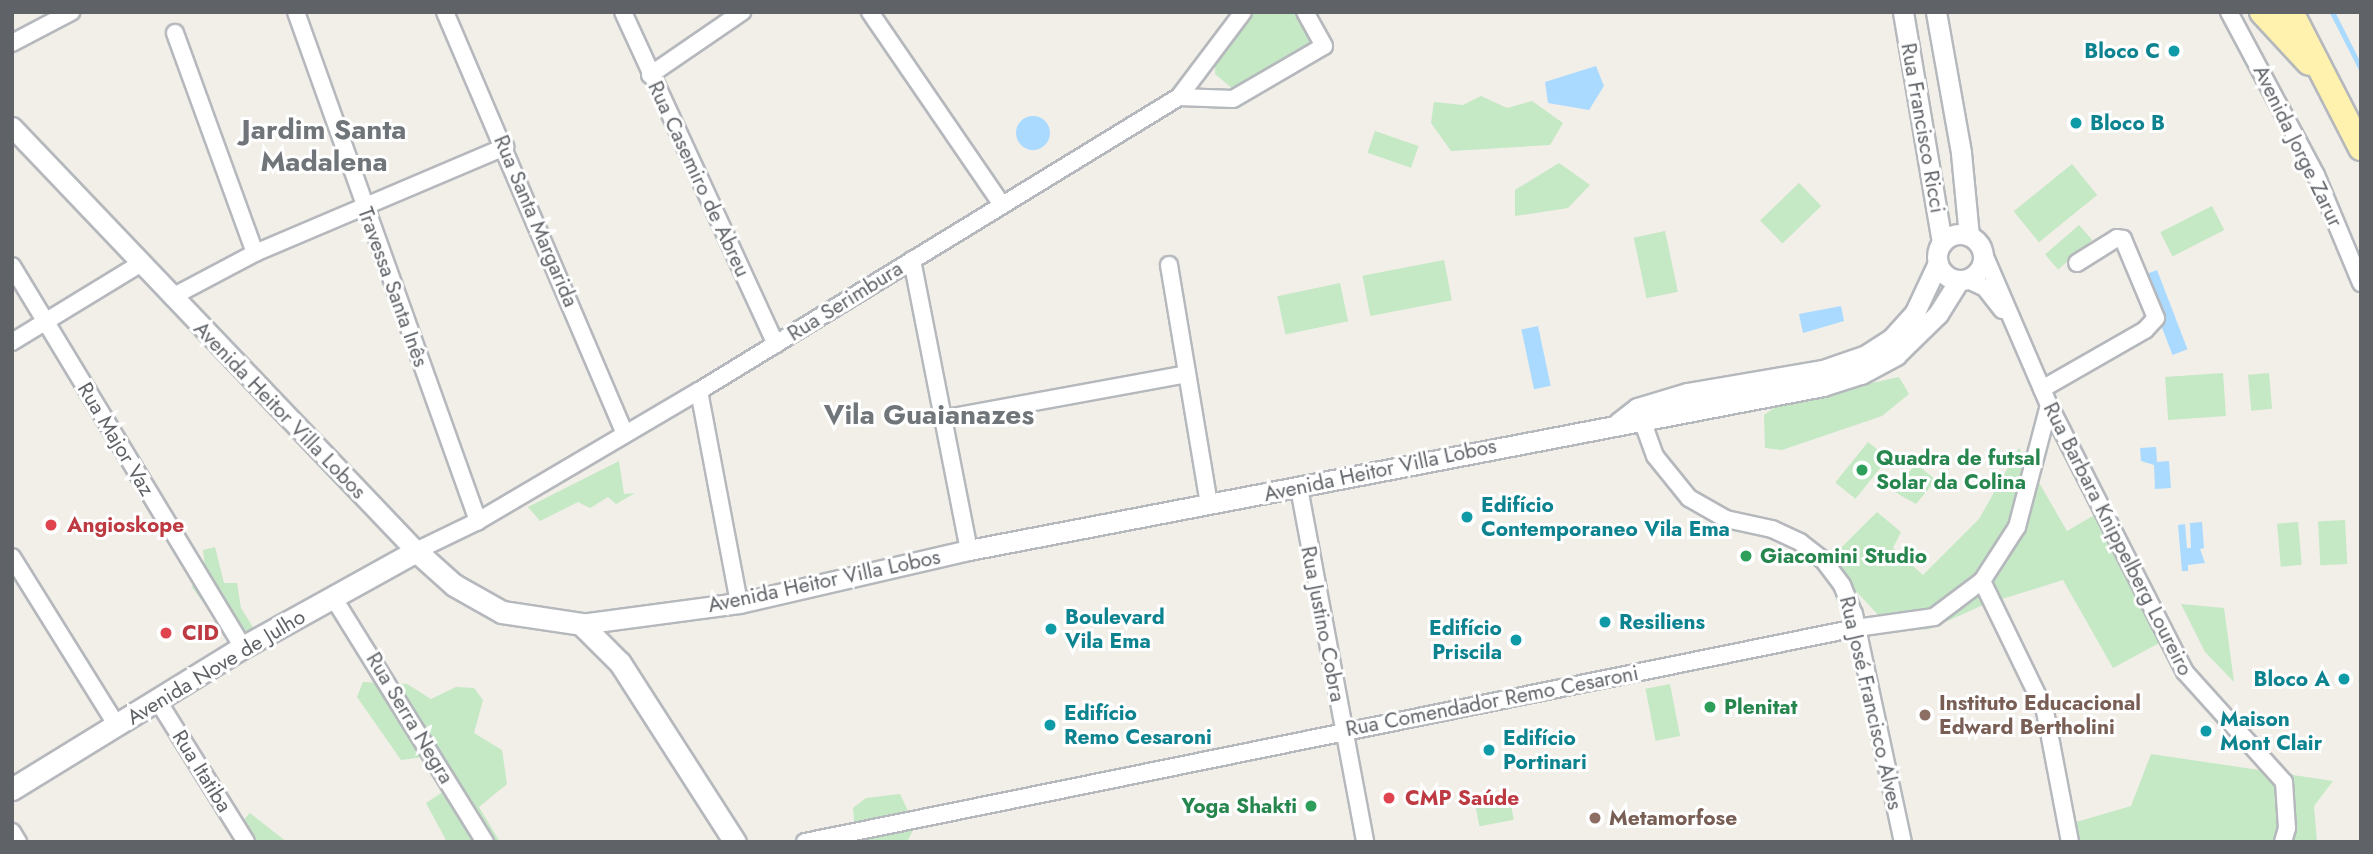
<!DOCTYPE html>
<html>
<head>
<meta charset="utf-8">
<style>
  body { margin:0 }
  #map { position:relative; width:2373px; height:854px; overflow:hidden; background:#f1efe8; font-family:Jost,sans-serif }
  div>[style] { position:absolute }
  .green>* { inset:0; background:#c5e8c5; transform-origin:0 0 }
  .water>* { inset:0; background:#aadaff; transform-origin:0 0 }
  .round { border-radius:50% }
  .stream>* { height:5px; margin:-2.5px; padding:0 2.5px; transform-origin:2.5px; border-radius:2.5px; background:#aadaff }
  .roads { filter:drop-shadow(2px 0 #b5b8bc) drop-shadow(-2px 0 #b5b8bc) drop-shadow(0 2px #b5b8bc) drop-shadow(0 -2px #b5b8bc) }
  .minor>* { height:16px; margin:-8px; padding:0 8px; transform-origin:8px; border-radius:8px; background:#fff }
  .tertiary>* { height:19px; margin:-9.5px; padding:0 9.5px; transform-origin:9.5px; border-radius:9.5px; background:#fff }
  .tertiary>.ring { margin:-9.5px; padding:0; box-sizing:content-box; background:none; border:19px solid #fff; border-radius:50% }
  .secondary>* { height:21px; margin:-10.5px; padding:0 10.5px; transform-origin:10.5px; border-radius:10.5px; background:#fff }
  .primary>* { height:24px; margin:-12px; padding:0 12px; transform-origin:12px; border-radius:12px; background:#fff2af }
  .dots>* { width:19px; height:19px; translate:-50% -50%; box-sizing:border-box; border:4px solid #fff; border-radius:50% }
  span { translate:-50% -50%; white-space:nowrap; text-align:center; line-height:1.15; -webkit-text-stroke:6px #fff; paint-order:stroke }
  .culture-label { font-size:21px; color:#0d838f; font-weight:700 }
  .right { translate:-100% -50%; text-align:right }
  .left { translate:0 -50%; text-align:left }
  .street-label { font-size:21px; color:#5f6368 }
  .leisure-label { font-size:21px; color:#27864d; font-weight:700 }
  .health-label { font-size:21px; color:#be3a42; font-weight:700 }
  .education-label { font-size:21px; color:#785e54; font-weight:700 }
  .district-label { font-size:28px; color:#70757a; font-weight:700 }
  .frame { position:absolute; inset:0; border:14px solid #5f6368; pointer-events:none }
</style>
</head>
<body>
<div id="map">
  <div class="green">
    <div style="clip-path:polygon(1254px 12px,1293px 12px,1313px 44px,1234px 90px,1215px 74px,1215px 59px)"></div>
    <div style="clip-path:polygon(1481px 96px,1507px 108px,1532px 101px,1563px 123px,1550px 145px,1451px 151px,1431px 123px,1434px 102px,1463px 105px)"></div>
    <div style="left:1375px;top:131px;width:46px;height:23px;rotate:19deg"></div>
    <div style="clip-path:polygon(1559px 163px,1590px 185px,1568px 208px,1515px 216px,1515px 190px)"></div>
    <div style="left:2072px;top:164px;width:40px;height:75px;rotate:51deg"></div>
    <div style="left:1799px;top:183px;width:32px;height:54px;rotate:46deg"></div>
    <div style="left:2212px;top:206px;width:27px;height:58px;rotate:63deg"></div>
    <div style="left:2079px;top:225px;width:20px;height:45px;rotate:49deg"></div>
    <div style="left:1665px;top:231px;width:62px;height:32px;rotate:78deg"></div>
    <div style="left:1444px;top:260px;width:41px;height:83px;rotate:79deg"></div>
    <div style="left:1340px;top:283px;width:39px;height:64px;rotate:78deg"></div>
    <div style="left:2223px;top:373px;width:43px;height:58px;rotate:86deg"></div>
    <div style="left:2269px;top:373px;width:36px;height:21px;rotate:85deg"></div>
    <div style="clip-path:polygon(1899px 377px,1909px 394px,1882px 416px,1782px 450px,1765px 448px,1764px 415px,1781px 403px)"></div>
    <div style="left:1868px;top:442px;width:26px;height:52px;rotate:39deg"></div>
    <div style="clip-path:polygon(2019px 448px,2067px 531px,2101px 511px,2161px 642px,2113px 668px,2063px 580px,1983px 605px,1930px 629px,1894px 632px,1828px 561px,1877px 512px,1901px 532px,1893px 548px,1923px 575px,1979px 519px)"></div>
    <div style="clip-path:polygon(619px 461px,624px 494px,635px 493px,616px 504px,608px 497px,590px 508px,578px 502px,540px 521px,528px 507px)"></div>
    <div style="clip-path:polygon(1916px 464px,1936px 480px,1916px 504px,1893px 491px)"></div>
    <div style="left:2345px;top:520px;width:44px;height:27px;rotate:87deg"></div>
    <div style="left:2298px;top:522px;width:43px;height:21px;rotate:85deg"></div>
    <div style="clip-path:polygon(215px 547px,224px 583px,237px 583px,241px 608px,254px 629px,250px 637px,224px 631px,191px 586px,207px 583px,203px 550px)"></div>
    <div style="clip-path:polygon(2181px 604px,2224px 608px,2234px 682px,2205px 652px)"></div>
    <div style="clip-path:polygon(363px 682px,407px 684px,431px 699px,456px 687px,474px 688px,483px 700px,474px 733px,502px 750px,507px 784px,479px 807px,500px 842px,447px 842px,426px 803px,452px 786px,431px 756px,401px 760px,357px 697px)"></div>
    <div style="left:1670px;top:684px;width:53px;height:25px;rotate:79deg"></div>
    <div style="clip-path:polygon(2151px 754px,2333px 781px,2314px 806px,2317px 842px,2060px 842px,2066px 825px,2131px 806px)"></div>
    <div style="clip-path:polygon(900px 794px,915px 826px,908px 840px,856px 842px,853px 808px,866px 798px)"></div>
    <div style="left:1510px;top:800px;width:20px;height:35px;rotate:79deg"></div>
    <div style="clip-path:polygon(250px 813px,287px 842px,236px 842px,231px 834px)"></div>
  </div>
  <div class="water">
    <div style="clip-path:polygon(1596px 66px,1604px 86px,1589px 110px,1548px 103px,1545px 82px)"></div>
    <div class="round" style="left:1016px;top:116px;width:34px;height:34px"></div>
    <div style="left:2157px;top:270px;width:85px;height:16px;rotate:69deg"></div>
    <div style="clip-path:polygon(1841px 306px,1844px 321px,1803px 333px,1799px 314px)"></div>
    <div style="left:1538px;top:326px;width:61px;height:17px;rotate:78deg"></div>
    <div style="clip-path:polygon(2156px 447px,2157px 462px,2169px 461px,2171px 488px,2155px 489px,2154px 465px,2141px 461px,2140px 448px)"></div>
    <div style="clip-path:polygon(2202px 522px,2204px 548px,2200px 549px,2205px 563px,2188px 565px,2188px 571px,2182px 571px,2178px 525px,2185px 524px,2187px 548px,2191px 548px,2190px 523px)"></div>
  </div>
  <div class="stream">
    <div style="left:2332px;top:12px;width:64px;rotate:63deg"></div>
  </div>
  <div class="roads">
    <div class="minor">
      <div style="left:296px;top:12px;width:541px;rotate:70.32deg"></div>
      <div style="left:445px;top:12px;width:457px;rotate:66.9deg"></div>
      <div style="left:623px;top:12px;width:366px;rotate:65.3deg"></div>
      <div style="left:870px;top:12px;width:234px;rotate:55.6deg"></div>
      <div style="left:2229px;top:12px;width:185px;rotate:61.9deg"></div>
      <div style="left:2316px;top:175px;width:117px;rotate:67.4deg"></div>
      <div style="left:175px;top:33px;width:234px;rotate:70deg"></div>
      <div style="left:12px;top:43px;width:67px;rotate:-27.7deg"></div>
      <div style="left:650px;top:75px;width:112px;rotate:-34.4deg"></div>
      <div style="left:1179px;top:97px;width:54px;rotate:2.1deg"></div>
      <div style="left:1233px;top:99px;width:105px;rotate:-30.2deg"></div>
      <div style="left:1324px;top:46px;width:39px;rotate:-119deg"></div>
      <div style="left:1983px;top:252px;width:167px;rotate:66.7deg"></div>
      <div style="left:2049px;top:405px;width:300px;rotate:63deg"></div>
      <div style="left:2185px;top:672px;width:148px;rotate:48deg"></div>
      <div style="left:2284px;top:782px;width:46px;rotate:86.3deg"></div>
      <div style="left:2287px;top:828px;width:15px;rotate:106deg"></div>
      <div style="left:912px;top:260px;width:296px;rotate:78.9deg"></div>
      <div style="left:1169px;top:265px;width:243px;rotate:80.5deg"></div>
      <div style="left:12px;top:266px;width:446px;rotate:58.8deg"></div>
      <div style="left:1968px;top:280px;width:19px;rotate:25deg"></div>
      <div style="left:1985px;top:288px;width:28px;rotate:52deg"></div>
      <div style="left:172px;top:297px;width:94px;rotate:-27.9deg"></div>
      <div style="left:255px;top:253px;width:272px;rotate:-23deg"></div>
      <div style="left:12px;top:342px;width:150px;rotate:-31.4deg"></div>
      <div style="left:2042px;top:389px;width:119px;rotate:-29.8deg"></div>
      <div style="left:2145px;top:330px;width:16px;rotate:-47deg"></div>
      <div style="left:2156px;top:318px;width:86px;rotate:-112.7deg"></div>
      <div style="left:2123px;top:239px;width:6px;rotate:-171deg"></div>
      <div style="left:2117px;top:238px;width:47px;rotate:148deg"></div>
      <div style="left:699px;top:391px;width:216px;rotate:79.3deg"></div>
      <div style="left:1638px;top:409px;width:50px;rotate:70.1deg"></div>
      <div style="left:1655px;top:456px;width:54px;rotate:51deg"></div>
      <div style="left:1689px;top:498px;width:43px;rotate:29.6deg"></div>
      <div style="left:1726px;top:519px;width:47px;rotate:12.3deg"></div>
      <div style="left:1772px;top:529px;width:31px;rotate:25deg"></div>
      <div style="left:1800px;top:542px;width:31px;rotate:38deg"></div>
      <div style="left:1824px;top:561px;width:30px;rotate:53deg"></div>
      <div style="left:1842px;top:585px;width:31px;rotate:68deg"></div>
      <div style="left:1854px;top:614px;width:233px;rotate:77.9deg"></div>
      <div style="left:942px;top:419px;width:249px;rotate:-10.4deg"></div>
      <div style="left:1299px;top:488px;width:360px;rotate:79.4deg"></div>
      <div style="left:416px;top:551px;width:69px;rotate:-25.8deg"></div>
      <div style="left:478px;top:521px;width:256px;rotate:-30.5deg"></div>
      <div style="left:699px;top:391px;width:563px;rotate:-31.49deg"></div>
      <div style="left:1179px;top:97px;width:106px;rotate:-53deg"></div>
      <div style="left:12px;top:557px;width:199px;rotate:58.1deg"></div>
      <div style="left:1982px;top:581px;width:144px;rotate:64.1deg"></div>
      <div style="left:2045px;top:711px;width:133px;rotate:79.2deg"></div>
      <div style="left:333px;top:597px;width:288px;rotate:58.2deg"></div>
      <div style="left:158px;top:701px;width:166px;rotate:58deg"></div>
      <div style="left:12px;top:832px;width:12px;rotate:59deg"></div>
      <div style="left:805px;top:842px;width:1073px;rotate:-11.51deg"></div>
      <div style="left:1856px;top:628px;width:79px;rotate:-8deg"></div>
      <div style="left:1934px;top:617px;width:60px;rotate:-36.9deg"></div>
      <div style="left:1982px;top:581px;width:64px;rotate:-57.1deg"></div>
      <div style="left:2017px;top:527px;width:126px;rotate:-75.3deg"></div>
    </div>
    <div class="tertiary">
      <div style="left:1903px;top:12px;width:234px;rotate:80.4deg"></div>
      <div style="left:1936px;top:12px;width:143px;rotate:79.9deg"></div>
      <div style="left:1961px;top:153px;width:83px;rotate:84.5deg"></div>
      <div style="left:12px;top:127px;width:586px;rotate:46.38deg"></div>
      <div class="ring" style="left:1937px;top:234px;width:27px;height:27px"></div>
      <div style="left:1618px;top:423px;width:24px;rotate:-38deg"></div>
      <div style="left:1637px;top:408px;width:52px;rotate:-16.7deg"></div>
      <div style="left:1687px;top:393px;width:138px;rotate:-9.6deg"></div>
      <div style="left:1823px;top:370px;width:46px;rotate:-19.2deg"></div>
      <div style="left:1866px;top:355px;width:30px;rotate:-33deg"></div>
      <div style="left:1891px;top:339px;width:36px;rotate:-48deg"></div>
      <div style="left:1915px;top:312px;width:54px;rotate:-64.9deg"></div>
      <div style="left:581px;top:624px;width:159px;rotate:-7.6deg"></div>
      <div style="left:739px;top:603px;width:236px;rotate:-13deg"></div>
      <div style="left:969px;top:550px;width:870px;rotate:-10.87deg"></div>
      <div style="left:1823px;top:386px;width:40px;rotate:-18deg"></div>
      <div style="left:1861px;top:374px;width:40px;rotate:-28deg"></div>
      <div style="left:1896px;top:355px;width:59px;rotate:-44.3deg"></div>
      <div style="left:1938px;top:314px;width:40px;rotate:-58deg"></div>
    </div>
    <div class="secondary">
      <div style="left:12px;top:789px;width:271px;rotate:-31.6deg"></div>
      <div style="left:243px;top:647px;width:198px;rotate:-29deg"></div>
      <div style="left:416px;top:551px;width:51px;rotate:41.8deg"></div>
      <div style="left:454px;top:585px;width:55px;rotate:29.4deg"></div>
      <div style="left:502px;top:612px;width:80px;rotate:8.6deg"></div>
      <div style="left:581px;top:624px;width:55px;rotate:45deg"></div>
      <div style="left:620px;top:663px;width:213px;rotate:57.3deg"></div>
    </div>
    <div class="primary">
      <div style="left:2262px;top:12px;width:69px;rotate:47.3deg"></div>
      <div style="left:2291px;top:12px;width:153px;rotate:62.8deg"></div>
    </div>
  </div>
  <div class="dots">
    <div style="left:2174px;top:51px;background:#0f9aa8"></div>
    <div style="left:2076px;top:123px;background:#0f9aa8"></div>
    <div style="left:1862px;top:470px;background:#2e9e5b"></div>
    <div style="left:1467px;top:517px;background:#0f9aa8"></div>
    <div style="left:51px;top:525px;background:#e0444e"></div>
    <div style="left:1746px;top:556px;background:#2e9e5b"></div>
    <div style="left:1605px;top:622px;background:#0f9aa8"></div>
    <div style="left:1051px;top:629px;background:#0f9aa8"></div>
    <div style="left:166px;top:633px;background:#e0444e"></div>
    <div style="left:1516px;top:640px;background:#0f9aa8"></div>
    <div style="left:2344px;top:679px;background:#0f9aa8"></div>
    <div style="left:1710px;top:707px;background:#2e9e5b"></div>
    <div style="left:1925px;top:715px;background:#8d6e63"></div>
    <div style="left:1050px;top:725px;background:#0f9aa8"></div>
    <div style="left:2206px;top:731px;background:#0f9aa8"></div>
    <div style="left:1489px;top:750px;background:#0f9aa8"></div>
    <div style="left:1389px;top:798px;background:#e0444e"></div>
    <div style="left:1311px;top:806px;background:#2e9e5b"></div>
    <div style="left:1595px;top:818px;background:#8d6e63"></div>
  </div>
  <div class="culture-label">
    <span class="right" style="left:2160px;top:51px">Bloco C</span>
    <span class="left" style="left:2090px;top:123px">Bloco B</span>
    <span class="left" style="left:1481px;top:517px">Edifício<br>Contemporaneo Vila Ema</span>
    <span class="left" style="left:1065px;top:629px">Boulevard<br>Vila Ema</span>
    <span class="left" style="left:1619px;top:622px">Resiliens</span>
    <span class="right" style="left:1502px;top:640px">Edifício<br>Priscila</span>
    <span class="right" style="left:2330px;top:679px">Bloco A</span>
    <span class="left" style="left:1064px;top:725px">Edifício<br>Remo Cesaroni</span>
    <span class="left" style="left:2220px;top:731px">Maison<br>Mont Clair</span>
    <span class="left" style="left:1503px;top:750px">Edifício<br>Portinari</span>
  </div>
  <div class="street-label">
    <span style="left:1923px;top:128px;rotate:80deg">Rua Francisco Ricci</span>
    <span style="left:2298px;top:146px;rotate:64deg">Avenida Jorge Zarur</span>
    <span style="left:699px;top:179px;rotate:65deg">Rua Casemiro de Abreu</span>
    <span style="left:536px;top:221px;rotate:67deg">Rua Santa Margarida</span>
    <span style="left:393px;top:287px;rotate:70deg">Travessa Santa Inês</span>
    <span style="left:845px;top:301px;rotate:-32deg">Rua Serimbura</span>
    <span style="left:280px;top:410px;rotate:46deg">Avenida Heitor Villa Lobos</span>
    <span style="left:116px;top:439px;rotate:59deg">Rua Major Vaz</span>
    <span style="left:1380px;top:470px;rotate:-12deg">Avenida Heitor Villa Lobos</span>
    <span style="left:2118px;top:539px;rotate:63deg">Rua Barbara Knippelberg Loureiro</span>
    <span style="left:824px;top:581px;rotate:-12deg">Avenida Heitor Villa Lobos</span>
    <span style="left:1323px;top:624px;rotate:79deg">Rua Justino Cobra</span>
    <span style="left:216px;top:667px;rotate:-31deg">Avenida Nove de Julho</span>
    <span style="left:1492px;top:701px;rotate:-11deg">Rua Comendador Remo Cesaroni</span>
    <span style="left:1871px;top:703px;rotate:77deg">Rua José Francisco Alves</span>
    <span style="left:410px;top:718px;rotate:59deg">Rua Serra Negra</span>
    <span style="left:202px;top:771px;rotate:58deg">Rua Itatiba</span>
  </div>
  <div class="leisure-label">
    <span class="left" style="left:1876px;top:470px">Quadra de futsal<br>Solar da Colina</span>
    <span class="left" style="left:1760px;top:556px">Giacomini Studio</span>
    <span class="left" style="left:1724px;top:707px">Plenitat</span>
    <span class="right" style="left:1297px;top:806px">Yoga Shakti</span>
  </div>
  <div class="health-label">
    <span class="left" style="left:67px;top:525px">Angioskope</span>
    <span class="left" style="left:182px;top:633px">CID</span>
    <span class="left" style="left:1405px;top:798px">CMP Saúde</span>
  </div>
  <div class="education-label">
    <span class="left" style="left:1939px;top:715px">Instituto Educacional<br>Edward Bertholini</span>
    <span class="left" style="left:1609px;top:818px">Metamorfose</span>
  </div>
  <div class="district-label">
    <span style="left:324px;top:146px">Jardim Santa<br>Madalena</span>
    <span style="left:929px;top:415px">Vila Guaianazes</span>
  </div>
  <div class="frame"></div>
</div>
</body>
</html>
